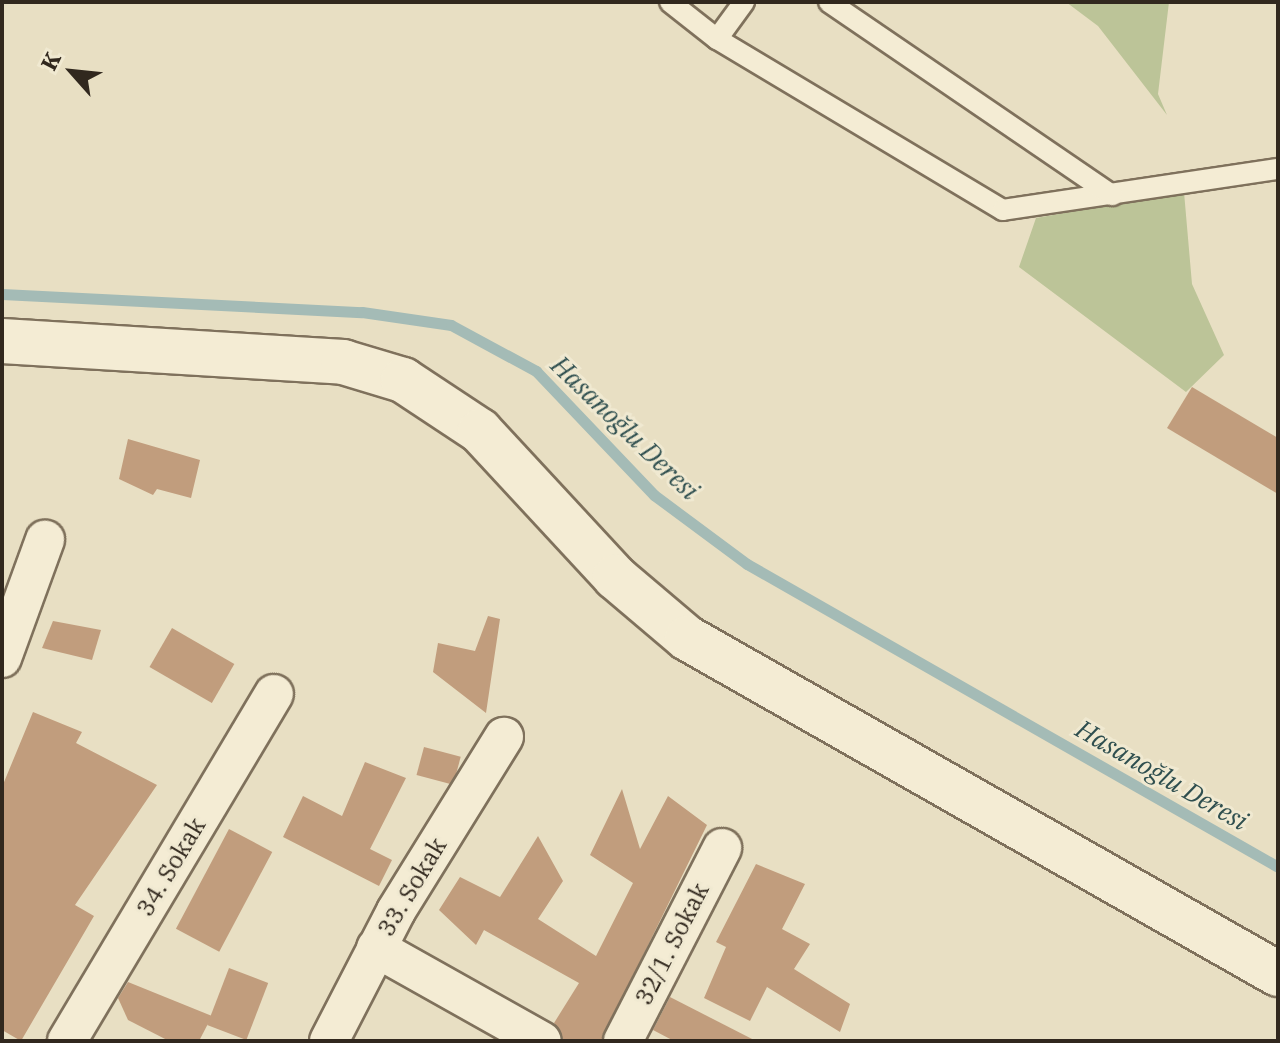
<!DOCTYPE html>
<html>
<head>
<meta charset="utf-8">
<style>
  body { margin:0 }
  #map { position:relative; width:1280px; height:1043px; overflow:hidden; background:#e8dfc3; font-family:"IBM Plex Serif",serif }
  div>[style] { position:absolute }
  .green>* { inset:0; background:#bcc498 }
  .stream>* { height:11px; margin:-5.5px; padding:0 5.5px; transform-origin:5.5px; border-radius:5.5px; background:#a4bbb6 }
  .building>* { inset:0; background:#c19d7d; transform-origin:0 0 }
  .roads { filter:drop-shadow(2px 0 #7f715c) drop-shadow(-2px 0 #7f715c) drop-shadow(0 2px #7f715c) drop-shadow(0 -2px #7f715c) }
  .service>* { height:20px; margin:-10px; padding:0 10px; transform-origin:10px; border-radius:10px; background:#f4ecd4 }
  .minor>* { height:38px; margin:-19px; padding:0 19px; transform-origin:19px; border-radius:19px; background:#f4ecd4 }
  .tertiary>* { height:44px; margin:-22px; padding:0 22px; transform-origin:22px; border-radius:22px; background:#f4ecd4 }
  span { translate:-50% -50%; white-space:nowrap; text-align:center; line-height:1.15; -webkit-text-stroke:6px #f0e9d1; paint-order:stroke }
  .street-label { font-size:24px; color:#31281e }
  .water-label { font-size:26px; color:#2f4f4f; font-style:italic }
  .frame { position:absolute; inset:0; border:4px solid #31281e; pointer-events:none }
  .north { position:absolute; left:32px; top:32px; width:80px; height:80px; -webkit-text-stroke:6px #f0e9d1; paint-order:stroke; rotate:297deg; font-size:22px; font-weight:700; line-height:32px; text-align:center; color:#31281e }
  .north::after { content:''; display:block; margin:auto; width:28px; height:36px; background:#31281e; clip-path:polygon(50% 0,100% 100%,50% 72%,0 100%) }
</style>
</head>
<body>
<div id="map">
  <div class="green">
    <div style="clip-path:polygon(1066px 2px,1169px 2px,1158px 94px,1167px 115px,1098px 26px)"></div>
    <div style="clip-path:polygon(1184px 192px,1192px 284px,1224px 355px,1186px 392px,1019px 267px,1036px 218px)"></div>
  </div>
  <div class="stream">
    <div style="left:2px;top:294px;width:360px;rotate:2.9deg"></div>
    <div style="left:362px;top:312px;width:90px;rotate:8.3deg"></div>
    <div style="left:451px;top:325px;width:97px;rotate:28.4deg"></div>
    <div style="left:536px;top:371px;width:171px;rotate:46.4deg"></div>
    <div style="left:654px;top:495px;width:116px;rotate:36.6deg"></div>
    <div style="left:747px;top:564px;width:611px;rotate:29.71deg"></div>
  </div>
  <div class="building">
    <div style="clip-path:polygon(1192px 387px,1278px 438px,1278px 494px,1167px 428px)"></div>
    <div style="clip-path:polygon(128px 439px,200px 460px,191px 498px,157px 489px,153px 495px,119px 479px)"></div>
    <div style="clip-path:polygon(488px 616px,500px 619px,486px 713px,433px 672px,438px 643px,475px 651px)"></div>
    <div style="clip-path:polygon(53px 621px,101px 630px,92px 660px,42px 648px)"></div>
    <div style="left:172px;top:628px;width:72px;height:45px;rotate:30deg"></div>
    <div style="clip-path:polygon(33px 712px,82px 732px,76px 743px,157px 785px,75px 905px,94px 916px,21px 1041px,2px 1030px,2px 787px)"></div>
    <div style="left:424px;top:747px;width:38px;height:29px;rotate:15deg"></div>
    <div style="clip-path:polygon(365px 762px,406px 778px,370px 849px,392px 860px,379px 886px,283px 837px,303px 796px,342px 816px)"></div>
    <div style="clip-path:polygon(622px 789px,640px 849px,668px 796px,707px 825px,601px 1041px,564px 1041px,554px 1023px,579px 983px,484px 930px,476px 945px,439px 910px,460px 877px,500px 897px,538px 836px,563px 881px,538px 919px,596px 956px,633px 883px,590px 855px)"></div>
    <div style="left:229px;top:829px;width:49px;height:113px;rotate:28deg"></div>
    <div style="clip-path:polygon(756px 864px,805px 884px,782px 929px,810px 944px,794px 969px,850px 1004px,840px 1032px,767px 987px,750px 1021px,704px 998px,726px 947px,716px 942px)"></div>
    <div style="left:229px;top:968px;width:42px;height:61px;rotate:21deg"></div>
    <div style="clip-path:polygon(128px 982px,212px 1016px,199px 1041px,169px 1041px,128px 1020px,118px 998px)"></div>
    <div style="clip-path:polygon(670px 997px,756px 1041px,674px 1041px,653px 1030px)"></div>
  </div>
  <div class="roads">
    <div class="service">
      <div style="left:670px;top:2px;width:60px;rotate:38.2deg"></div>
      <div style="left:717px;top:39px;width:333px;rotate:30.9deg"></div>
      <div style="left:1003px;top:210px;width:278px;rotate:-8.5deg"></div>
      <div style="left:829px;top:2px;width:343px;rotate:34.3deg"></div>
      <div style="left:717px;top:39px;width:46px;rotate:-53.9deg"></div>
    </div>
    <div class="minor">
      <div style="left:2px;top:658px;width:126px;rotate:-70deg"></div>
      <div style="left:376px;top:948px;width:190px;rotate:29.3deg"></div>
      <div style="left:67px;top:1041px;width:404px;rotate:-59.2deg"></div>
      <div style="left:329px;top:1041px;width:146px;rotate:-62.7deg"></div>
      <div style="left:396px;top:911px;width:205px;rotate:-58.2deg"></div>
      <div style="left:623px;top:1041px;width:217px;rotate:-62.8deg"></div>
    </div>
    <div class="tertiary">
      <div style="left:2px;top:341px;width:342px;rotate:3.5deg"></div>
      <div style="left:343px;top:362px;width:63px;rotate:16.7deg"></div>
      <div style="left:403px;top:380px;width:92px;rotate:33.5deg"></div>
      <div style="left:480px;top:431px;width:199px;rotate:47.2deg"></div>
      <div style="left:615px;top:577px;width:94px;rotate:40.3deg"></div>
      <div style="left:687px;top:638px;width:680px;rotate:29.62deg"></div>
    </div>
  </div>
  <div class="street-label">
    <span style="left:171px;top:867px;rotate:-59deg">34. Sokak</span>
    <span style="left:412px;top:887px;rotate:-59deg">33. Sokak</span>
    <span style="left:672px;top:944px;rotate:-63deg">32/1. Sokak</span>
  </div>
  <div class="water-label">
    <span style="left:625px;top:428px;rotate:44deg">Hasanoğlu Deresi</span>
    <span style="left:1162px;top:775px;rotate:30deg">Hasanoğlu Deresi</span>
  </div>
  <div class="frame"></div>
  <div class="north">K</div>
</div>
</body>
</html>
